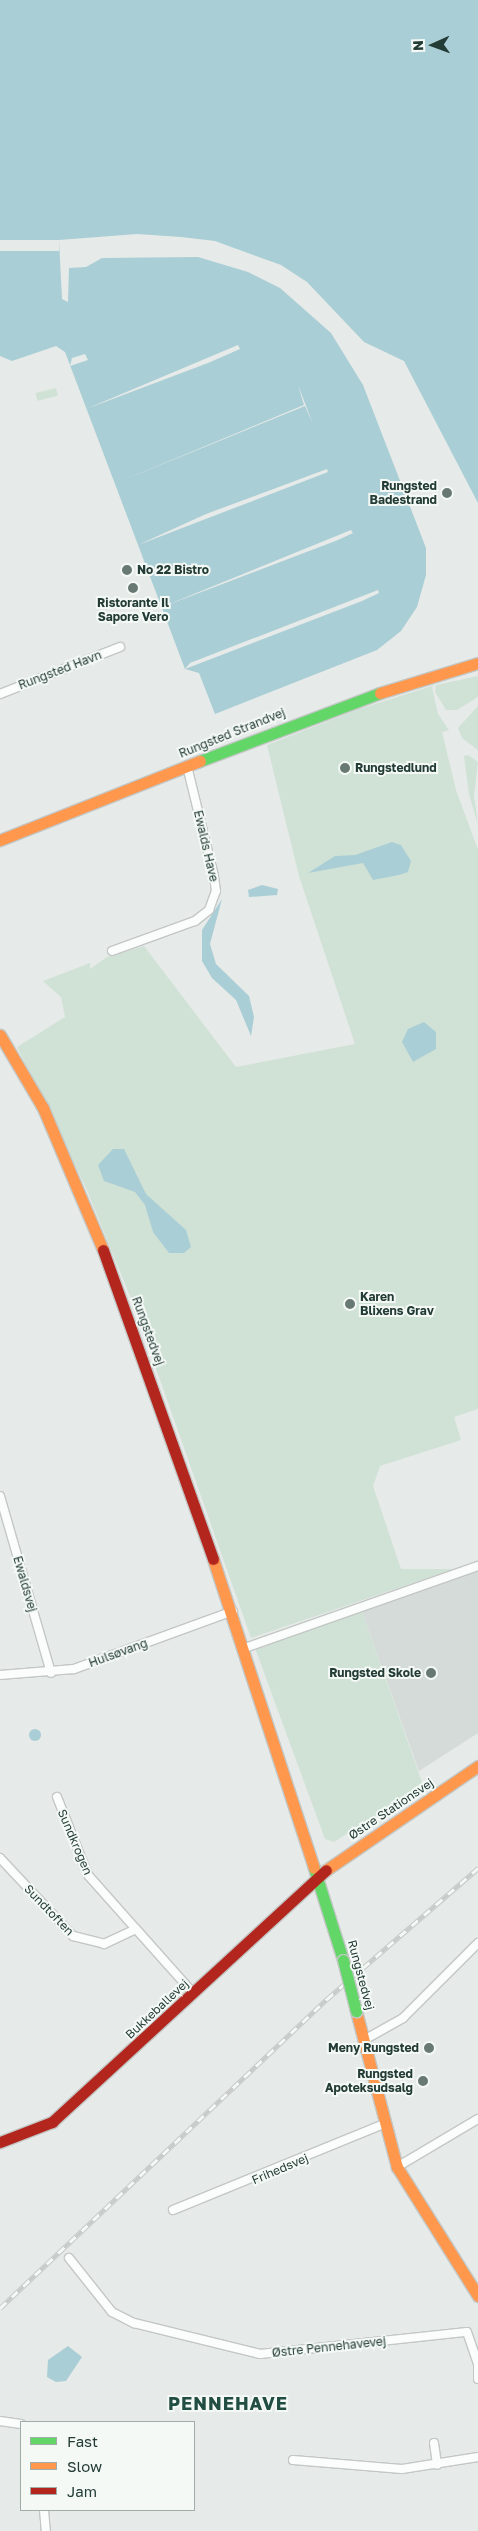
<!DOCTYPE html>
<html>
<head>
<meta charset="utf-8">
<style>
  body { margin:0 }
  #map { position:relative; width:478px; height:2531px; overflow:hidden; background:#e6eae8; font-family:"Golos Text",sans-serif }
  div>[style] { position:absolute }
  .built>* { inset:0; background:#d4dbd8 }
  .green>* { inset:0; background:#d0e2d6; transform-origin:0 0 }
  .water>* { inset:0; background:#aaced5 }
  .round { border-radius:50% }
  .pier>* { inset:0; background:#e6eae8; transform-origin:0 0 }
  .roads { filter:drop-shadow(1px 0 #c3c7c5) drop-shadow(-1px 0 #c3c7c5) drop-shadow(0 1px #c3c7c5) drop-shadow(0 -1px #c3c7c5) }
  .street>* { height:8px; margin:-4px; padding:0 4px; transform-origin:4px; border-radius:4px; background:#fbfcfc }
  .fast>* { height:11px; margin:-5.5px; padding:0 5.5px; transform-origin:5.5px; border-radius:5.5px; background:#63d668 }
  .slow>* { height:11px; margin:-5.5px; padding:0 5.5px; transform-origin:5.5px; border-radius:5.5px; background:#ff974d }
  .jam>* { height:11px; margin:-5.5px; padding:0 5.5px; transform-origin:5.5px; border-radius:5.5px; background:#b3261e }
  .rail>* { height:4.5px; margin-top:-2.25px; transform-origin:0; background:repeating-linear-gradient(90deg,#f4f9f6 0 8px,#c7cbca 0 16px); box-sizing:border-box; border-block:1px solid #c7cbca }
  .bridges { filter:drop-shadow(1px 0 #c2c8c5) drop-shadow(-1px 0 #c2c8c5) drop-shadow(0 1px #c2c8c5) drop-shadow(0 -1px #c2c8c5) }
  .fast-bridge>* { height:11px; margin:-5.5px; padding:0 5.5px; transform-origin:5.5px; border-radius:5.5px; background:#63d668 }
  .dots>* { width:14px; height:14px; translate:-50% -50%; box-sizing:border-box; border:2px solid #f4f9f6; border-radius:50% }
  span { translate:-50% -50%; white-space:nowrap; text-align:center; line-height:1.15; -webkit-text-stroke:4px #f4f9f6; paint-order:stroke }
  .poi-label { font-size:12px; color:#243c36; font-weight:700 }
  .right { translate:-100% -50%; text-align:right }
  .left { translate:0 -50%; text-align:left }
  .street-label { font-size:12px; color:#243c36 }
  .district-label { font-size:18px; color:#224d43; font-weight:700; letter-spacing:1px }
  .legend { position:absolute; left:20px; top:2421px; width:175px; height:90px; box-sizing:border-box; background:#f4f9f6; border:1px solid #a1ada9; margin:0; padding:6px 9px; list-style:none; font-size:15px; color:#243c36 }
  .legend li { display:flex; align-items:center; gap:10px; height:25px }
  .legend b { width:25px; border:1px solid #a1ada9 }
  .north { position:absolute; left:408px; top:20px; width:50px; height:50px; -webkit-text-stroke:4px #f4f9f6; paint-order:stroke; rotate:268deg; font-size:14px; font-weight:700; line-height:20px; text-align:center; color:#243c36 }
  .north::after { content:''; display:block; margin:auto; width:18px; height:22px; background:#243c36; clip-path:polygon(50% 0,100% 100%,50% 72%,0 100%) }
</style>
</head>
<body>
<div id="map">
  <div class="built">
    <div style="clip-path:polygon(478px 1569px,478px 1733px,419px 1771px,362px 1612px)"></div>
  </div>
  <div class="green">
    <div style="left:56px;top:388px;width:8px;height:21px;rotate:76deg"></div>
    <div style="clip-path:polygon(478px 676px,478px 697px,457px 710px,446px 710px,435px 692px,436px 685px,432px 687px,438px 714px,449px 730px,442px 732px,456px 790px,478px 850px,478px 1409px,454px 1417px,461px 1440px,380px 1466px,373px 1486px,401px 1569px,454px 1569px,251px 1638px,134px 1306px,86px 1188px,17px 1047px,65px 1017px,61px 997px,43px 981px,90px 963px,90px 969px,107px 957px,144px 946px,236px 1067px,355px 1044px,299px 876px,267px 745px,359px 709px,432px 686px)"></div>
    <div style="clip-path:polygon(478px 706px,478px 750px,462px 738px,458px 728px)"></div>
    <div style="clip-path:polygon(468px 755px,478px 762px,474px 795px,478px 825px,469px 794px,464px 756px)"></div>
    <div style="clip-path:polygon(362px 1612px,423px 1785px,334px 1842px,325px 1839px,255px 1648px)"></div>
  </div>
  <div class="water">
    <div style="clip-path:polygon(0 0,478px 0,478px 503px,404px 361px,364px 342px,307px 282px,281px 265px,215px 241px,181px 237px,137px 234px,59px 240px,62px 299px,68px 302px,69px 268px,86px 267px,102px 258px,198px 257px,248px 272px,280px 288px,331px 333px,363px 385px,426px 548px,426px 575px,417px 607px,401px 631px,377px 650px,215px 714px,199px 673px,185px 669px,65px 352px,56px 346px,12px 361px,0 356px)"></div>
    <div style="clip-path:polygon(392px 842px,401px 845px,411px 861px,408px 872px,399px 875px,373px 880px,363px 863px,308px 873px,335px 856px,355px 855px)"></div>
    <div style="clip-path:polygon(262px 885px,278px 889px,277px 895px,249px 897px,248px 890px)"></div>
    <div style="clip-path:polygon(222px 899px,210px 944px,216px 964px,249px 996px,254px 1017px,251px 1036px,236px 1000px,212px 978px,202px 961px,202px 930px)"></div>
    <div style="clip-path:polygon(424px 1022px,436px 1032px,436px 1049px,413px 1062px,402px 1042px,408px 1029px)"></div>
    <div style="clip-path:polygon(113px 1149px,124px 1149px,146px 1194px,186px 1230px,191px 1247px,184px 1253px,169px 1253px,153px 1232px,145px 1205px,135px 1192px,104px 1181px,98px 1165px)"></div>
    <div class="round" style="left:29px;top:1729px;width:12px;height:12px"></div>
    <div style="clip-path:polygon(68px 2346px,82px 2357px,66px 2381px,56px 2382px,47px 2377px,48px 2360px)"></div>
  </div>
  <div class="pier">
    <div style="left:59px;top:240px;width:11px;height:59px;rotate:90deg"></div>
    <div style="clip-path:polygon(238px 345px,240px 349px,208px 363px,86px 409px)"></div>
    <div style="clip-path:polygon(85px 354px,88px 360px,70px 366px,72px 358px)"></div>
    <div style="clip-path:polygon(298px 385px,313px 424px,305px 406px,114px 484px,304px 405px)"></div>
    <div style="clip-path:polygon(327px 469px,328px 472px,138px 545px,206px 514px)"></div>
    <div style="clip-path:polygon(351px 530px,353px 533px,338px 540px,162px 607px)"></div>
    <div style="clip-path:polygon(378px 590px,379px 593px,362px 601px,185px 669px,190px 663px)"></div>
  </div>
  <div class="roads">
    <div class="street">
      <div style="left:0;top:694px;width:129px;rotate:-21.4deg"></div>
      <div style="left:112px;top:951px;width:88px;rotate:-19.9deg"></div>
      <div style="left:195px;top:921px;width:18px;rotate:-38deg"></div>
      <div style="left:209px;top:910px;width:20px;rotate:-70deg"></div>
      <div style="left:216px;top:891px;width:15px;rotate:-98deg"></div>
      <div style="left:214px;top:876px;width:113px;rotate:-103.8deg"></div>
      <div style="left:0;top:1496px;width:184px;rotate:73.9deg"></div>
      <div style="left:245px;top:1648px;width:247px;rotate:-19.4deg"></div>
      <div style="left:0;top:1675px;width:74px;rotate:-4.6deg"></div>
      <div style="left:74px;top:1669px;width:169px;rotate:-20deg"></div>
      <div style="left:57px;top:1797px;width:84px;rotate:68.3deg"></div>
      <div style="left:88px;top:1875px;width:72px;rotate:48.4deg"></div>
      <div style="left:0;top:1858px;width:107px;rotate:46.9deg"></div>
      <div style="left:73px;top:1936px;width:32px;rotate:14deg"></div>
      <div style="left:104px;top:1944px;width:35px;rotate:-25deg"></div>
      <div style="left:136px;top:1929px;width:87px;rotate:48.3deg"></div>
      <div style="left:364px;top:2040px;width:45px;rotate:-29.4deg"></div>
      <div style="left:403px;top:2018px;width:106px;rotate:-45deg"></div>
      <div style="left:397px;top:2167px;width:94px;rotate:-30.7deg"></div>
      <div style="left:173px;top:2210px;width:228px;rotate:-22.2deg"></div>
      <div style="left:69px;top:2258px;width:69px;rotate:51.5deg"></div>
      <div style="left:112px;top:2312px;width:25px;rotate:27deg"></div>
      <div style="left:134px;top:2323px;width:130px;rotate:13.8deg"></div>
      <div style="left:260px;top:2354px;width:208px;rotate:-6.1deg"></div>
      <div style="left:467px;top:2332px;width:34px;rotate:71deg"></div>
      <div style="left:478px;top:2366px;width:13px;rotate:90deg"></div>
      <div style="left:0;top:2421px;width:21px;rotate:8deg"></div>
      <div style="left:434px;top:2443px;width:22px;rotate:82deg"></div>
      <div style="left:293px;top:2460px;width:109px;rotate:4.7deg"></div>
      <div style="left:402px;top:2469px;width:77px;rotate:-9deg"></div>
      <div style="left:44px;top:2510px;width:21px;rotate:85deg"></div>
    </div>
    <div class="fast">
      <div style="left:200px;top:761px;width:192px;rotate:-20.7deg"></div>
      <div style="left:314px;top:1868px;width:96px;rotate:72.5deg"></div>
    </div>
    <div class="slow">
      <div style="left:380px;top:693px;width:102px;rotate:-17deg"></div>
      <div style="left:0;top:840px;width:215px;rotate:-21.6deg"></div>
      <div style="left:0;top:1035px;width:85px;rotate:59.5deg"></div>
      <div style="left:43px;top:1108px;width:154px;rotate:67.1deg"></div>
      <div style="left:213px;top:1559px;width:325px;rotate:71.9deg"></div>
      <div style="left:326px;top:1870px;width:184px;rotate:-34.4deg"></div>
      <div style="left:356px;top:2011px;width:161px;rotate:75.3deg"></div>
      <div style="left:397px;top:2167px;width:152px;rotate:57.9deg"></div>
    </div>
    <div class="jam">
      <div style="left:103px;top:1250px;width:328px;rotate:70.4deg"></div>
      <div style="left:0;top:2142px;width:56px;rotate:-21deg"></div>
      <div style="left:52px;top:2122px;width:372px;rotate:-42.6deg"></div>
    </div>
  </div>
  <div class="rail">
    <div style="left:0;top:2308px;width:450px;rotate:-43.4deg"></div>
    <div style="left:327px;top:1999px;width:200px;rotate:-40.9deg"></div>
  </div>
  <div class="bridges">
    <div class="fast-bridge">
      <div style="left:343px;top:1960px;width:53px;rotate:75.7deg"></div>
    </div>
  </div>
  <div class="dots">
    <div style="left:447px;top:493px;background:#687974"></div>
    <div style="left:127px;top:570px;background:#687974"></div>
    <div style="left:133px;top:588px;background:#687974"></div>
    <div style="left:345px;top:768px;background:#687974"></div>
    <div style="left:350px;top:1304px;background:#687974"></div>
    <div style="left:431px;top:1673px;background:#687974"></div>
    <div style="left:429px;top:2048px;background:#687974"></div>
    <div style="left:423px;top:2081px;background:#687974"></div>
  </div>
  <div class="poi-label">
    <span class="right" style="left:437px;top:493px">Rungsted<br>Badestrand</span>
    <span class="left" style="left:137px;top:570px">No 22 Bistro</span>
    <span style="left:133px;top:610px">Ristorante Il<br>Sapore Vero</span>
    <span class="left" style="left:355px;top:768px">Rungstedlund</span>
    <span class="left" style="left:360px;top:1304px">Karen<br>Blixens Grav</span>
    <span class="right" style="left:421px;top:1673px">Rungsted Skole</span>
    <span class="right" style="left:419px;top:2048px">Meny Rungsted</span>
    <span class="right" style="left:413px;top:2081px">Rungsted<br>Apoteksudsalg</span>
  </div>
  <div class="street-label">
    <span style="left:60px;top:670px;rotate:-21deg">Rungsted Havn</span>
    <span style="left:232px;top:733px;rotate:-22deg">Rungsted Strandvej</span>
    <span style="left:206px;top:846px;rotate:77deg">Ewalds Have</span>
    <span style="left:148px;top:1331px;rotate:70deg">Rungstedvej</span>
    <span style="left:25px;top:1584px;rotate:74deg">Ewaldsvej</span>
    <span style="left:118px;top:1653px;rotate:-20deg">Hulsøvang</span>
    <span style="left:391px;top:1809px;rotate:-34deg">Østre Stationsvej</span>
    <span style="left:75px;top:1842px;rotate:67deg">Sundkrogen</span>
    <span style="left:49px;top:1910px;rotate:46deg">Sundtoften</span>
    <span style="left:361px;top:1975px;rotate:75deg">Rungstedvej</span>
    <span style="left:157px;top:2009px;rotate:-43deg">Bukkeballevej</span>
    <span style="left:280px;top:2169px;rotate:-23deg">Frihedsvej</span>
    <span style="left:329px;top:2347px;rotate:-6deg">Østre Pennehavevej</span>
  </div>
  <div class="district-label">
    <span style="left:228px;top:2403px">PENNEHAVE</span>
  </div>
  <ul class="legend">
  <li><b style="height:6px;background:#63d668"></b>Fast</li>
  <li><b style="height:6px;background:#ff974d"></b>Slow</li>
  <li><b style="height:6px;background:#b3261e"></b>Jam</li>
  </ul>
  <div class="north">N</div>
</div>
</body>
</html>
